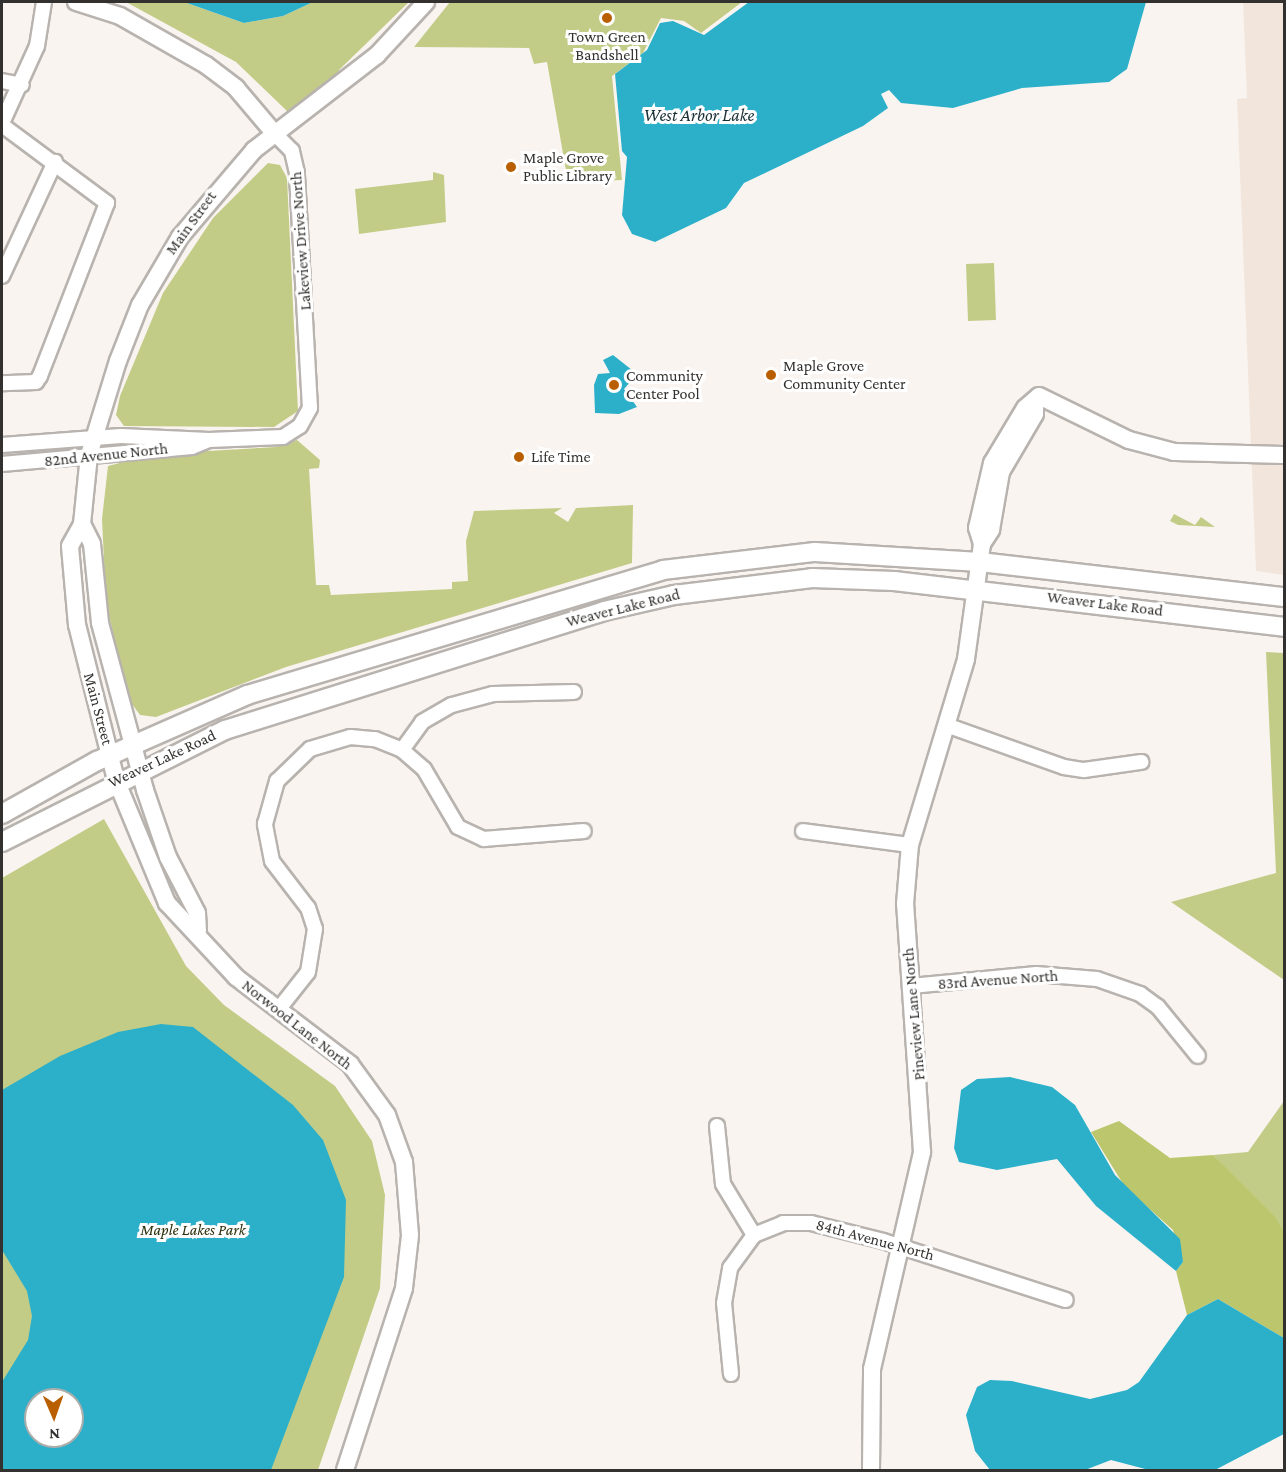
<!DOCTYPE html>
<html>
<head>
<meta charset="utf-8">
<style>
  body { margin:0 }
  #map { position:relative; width:1286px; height:1472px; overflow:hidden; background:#faf4f0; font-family:"Crimson Pro",serif }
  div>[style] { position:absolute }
  .built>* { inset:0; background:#f2e6dc }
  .green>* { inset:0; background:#c2cc87; transform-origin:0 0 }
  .forest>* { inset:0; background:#bbc66d }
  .water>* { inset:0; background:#2cb0ca }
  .roads { filter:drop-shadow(2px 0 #b8b3ae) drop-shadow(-2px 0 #b8b3ae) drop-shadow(0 2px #b8b3ae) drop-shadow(0 -2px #b8b3ae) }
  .minor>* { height:14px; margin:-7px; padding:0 7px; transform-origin:7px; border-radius:7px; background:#fff }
  .tertiary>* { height:16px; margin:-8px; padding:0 8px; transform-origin:8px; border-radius:8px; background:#fff }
  .secondary>* { height:18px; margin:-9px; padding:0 9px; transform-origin:9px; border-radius:9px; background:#fff }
  .dots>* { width:16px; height:16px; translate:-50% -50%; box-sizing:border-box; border:3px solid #fff; border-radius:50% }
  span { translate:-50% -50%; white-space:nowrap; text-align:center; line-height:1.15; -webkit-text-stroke:6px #fff; paint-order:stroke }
  .poi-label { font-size:16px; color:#33312f }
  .left { translate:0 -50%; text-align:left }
  .street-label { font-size:16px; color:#33312f }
  .park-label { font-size:16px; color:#2d310b; font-style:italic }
  .water-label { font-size:18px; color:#1b3035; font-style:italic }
  .frame { position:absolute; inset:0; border:3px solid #33312f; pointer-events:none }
  .north { position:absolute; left:24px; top:1388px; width:60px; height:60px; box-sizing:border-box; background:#fff; border:2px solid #adadac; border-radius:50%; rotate:178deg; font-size:16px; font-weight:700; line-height:24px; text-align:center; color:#33312f }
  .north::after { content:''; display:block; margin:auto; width:21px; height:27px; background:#b95f00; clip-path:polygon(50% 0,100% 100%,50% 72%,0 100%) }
</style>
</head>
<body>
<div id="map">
  <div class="built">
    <div style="clip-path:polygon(1243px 2px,1284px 2px,1284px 575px,1256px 571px,1237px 99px,1247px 98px)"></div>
  </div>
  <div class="green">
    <div style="clip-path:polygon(126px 2px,184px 2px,244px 23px,283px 16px,313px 2px,409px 2px,339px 70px,338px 77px,288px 112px,236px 62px)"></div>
    <div style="clip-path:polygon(450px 2px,742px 2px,701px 33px,684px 21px,661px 18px,643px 53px,612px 76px,622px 180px,568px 182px,547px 62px,534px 64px,529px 48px,414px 47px)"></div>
    <div style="clip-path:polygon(268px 163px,280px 165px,287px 178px,298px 411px,274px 427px,124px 426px,116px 415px,120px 396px,163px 293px,213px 218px)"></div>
    <div style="clip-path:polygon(433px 172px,444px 175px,446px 222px,359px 234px,355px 189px,433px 180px)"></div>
    <div style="left:994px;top:263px;width:57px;height:28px;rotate:88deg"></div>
    <div style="clip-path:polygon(297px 440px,320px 460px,319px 468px,309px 469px,316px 585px,329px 585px,331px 595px,452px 589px,452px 582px,468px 581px,466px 541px,474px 511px,562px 508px,554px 513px,568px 522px,576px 508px,633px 505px,632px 563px,286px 667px,156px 717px,140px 715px,129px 700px,106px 603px,102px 519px,108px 466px,154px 454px,276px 447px)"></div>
    <div style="clip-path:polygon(1174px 514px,1195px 525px,1201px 517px,1215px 527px,1178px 525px,1170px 521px)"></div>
    <div style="clip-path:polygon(1266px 652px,1284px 653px,1284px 980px,1171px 902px,1276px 873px)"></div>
    <div style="clip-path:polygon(evenodd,104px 819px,186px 966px,224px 1005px,335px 1086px,372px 1141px,385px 1195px,380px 1288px,318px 1470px,2px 1470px,2px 878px,104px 819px,36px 1400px,72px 1400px,72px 1436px,36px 1436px,36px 1400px)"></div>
    <div style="clip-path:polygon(1284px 1101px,1284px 1232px,1213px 1155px,1248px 1152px)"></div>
  </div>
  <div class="forest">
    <div style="clip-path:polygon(1119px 1121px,1170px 1158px,1213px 1155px,1275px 1217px,1284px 1232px,1284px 1338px,1218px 1299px,1187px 1315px,1176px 1271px,1183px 1262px,1173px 1230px,1125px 1187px,1091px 1132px)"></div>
  </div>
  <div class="water">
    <div style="clip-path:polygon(184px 2px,313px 2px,283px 16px,244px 23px)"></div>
    <div style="clip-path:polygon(749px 2px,1146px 2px,1127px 69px,1109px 82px,1022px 88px,953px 108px,901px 103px,889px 90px,881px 94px,888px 108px,863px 126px,744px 183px,726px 208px,655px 242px,632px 234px,622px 215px,627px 157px,622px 151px,615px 74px,647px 50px,660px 23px,673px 21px,704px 35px)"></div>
    <div style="clip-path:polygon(613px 355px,632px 370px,632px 380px,624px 389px,637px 407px,619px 414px,595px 413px,594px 385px,598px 374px,610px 373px,603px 360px)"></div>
    <div style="clip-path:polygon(evenodd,161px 1024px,193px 1027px,293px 1105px,323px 1140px,346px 1200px,344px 1277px,271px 1470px,2px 1470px,2px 1382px,28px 1340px,32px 1316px,27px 1291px,2px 1250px,2px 1090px,60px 1056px,118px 1032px,161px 1024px,36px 1400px,72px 1400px,72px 1436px,36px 1436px,36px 1400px)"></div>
    <div style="clip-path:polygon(1010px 1077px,1052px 1087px,1075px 1105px,1115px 1175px,1180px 1239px,1183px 1262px,1176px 1271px,1096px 1206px,1057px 1159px,997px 1170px,959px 1162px,954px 1148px,961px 1090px,977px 1079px)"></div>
    <div style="clip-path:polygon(1218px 1299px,1284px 1338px,1284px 1434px,1215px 1470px,1149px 1470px,1111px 1460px,1085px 1470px,990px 1470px,975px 1451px,966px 1415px,977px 1387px,990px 1380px,1012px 1381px,1090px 1399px,1127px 1390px,1139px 1382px,1187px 1315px)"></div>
  </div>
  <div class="roads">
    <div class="minor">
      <div style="left:2px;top:81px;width:20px;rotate:11deg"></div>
      <div style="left:2px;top:123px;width:85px;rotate:-65.6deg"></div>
      <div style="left:37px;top:46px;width:45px;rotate:-81deg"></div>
      <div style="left:2px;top:125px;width:131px;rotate:36.6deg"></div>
      <div style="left:107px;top:203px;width:186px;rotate:111.2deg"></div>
      <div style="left:40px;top:376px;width:7px;rotate:124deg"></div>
      <div style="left:36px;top:382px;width:34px;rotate:178deg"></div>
      <div style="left:2px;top:276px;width:126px;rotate:-65.1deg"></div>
      <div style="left:209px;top:440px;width:74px;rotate:-2.3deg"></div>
      <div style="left:283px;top:437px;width:20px;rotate:-33deg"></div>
      <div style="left:300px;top:426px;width:21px;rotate:-61deg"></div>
      <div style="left:310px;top:408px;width:235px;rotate:-93.2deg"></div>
      <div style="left:297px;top:173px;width:23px;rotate:-103deg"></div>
      <div style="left:292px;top:151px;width:24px;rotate:-135deg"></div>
      <div style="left:2px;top:445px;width:119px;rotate:-4.3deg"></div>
      <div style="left:121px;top:436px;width:88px;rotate:2.6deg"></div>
      <div style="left:209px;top:440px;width:18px;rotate:158deg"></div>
      <div style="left:192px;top:447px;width:191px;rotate:174.9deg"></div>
      <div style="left:946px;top:725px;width:125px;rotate:19.6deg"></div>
      <div style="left:1064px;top:767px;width:20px;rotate:9deg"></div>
      <div style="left:1084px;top:770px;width:58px;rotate:-8deg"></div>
      <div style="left:402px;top:750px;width:34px;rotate:-54deg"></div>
      <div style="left:422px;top:722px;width:34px;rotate:-30deg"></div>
      <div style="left:452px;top:705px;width:42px;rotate:-15deg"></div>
      <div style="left:493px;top:694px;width:81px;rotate:-1.4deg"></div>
      <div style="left:803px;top:831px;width:108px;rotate:7.5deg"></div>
      <div style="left:911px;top:986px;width:126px;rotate:-5.5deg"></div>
      <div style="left:1036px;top:974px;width:61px;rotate:4.7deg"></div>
      <div style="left:1097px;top:979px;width:46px;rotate:19.2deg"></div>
      <div style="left:1140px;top:994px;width:22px;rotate:36deg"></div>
      <div style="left:1158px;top:1007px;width:63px;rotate:50.8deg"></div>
      <div style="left:278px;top:1010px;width:48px;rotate:-51.7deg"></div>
      <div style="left:308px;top:972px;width:44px;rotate:-80.8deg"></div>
      <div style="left:315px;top:929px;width:22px;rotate:-108deg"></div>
      <div style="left:308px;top:908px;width:59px;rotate:-127.5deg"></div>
      <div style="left:272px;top:861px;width:38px;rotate:-101deg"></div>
      <div style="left:265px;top:824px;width:45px;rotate:-74.4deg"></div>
      <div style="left:277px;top:781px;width:46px;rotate:-44.1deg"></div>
      <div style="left:310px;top:749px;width:42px;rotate:-16.7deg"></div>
      <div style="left:350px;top:737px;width:25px;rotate:5deg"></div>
      <div style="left:375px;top:739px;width:29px;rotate:22deg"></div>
      <div style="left:402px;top:750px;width:29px;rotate:41deg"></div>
      <div style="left:424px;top:769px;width:67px;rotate:59.6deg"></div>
      <div style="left:458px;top:827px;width:29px;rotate:25deg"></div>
      <div style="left:484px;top:839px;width:100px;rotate:-4.6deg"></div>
      <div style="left:717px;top:1126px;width:58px;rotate:84.1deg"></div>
      <div style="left:723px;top:1184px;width:60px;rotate:58.7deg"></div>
      <div style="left:731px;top:1374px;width:71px;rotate:-95.6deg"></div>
      <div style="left:724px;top:1303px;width:36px;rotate:-80deg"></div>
      <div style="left:730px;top:1268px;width:41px;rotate:-54deg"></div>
      <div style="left:754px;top:1235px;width:31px;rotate:-22deg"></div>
      <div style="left:783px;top:1223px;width:28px"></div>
      <div style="left:811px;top:1223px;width:74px;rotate:14deg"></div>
      <div style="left:883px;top:1241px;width:192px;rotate:17.9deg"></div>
    </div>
    <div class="tertiary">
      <div style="left:76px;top:2px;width:46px;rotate:17.7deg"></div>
      <div style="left:120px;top:16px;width:99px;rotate:29.7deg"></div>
      <div style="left:206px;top:65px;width:38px;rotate:37deg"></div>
      <div style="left:236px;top:88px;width:60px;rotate:49.7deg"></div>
      <div style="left:82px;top:524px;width:22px;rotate:63deg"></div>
      <div style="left:92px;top:544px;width:79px;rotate:84.2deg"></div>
      <div style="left:100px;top:623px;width:173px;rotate:74.9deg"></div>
      <div style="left:145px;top:790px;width:71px;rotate:71.1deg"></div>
      <div style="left:168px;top:857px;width:63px;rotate:62.6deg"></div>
      <div style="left:197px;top:913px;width:18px;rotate:87deg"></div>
      <div style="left:982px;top:544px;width:17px;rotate:-107deg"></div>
      <div style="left:977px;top:528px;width:67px;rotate:-77deg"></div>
      <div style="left:992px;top:463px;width:64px;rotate:-59deg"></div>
      <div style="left:1025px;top:408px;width:18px;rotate:-41deg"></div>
      <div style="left:1039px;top:396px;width:100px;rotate:26.1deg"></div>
      <div style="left:1129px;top:440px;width:47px;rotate:14.9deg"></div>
      <div style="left:1174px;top:452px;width:110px;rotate:1.6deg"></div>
      <div style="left:345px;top:1470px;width:191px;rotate:-72deg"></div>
      <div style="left:404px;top:1288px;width:53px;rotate:-83.5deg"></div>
      <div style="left:410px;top:1235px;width:73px;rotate:-94.7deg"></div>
      <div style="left:404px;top:1162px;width:50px;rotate:-109.9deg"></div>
      <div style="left:387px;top:1115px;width:63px;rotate:-126deg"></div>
      <div style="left:350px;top:1064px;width:143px;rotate:-142.7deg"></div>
      <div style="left:236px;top:977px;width:101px;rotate:-133deg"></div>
      <div style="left:167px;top:903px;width:133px;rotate:-112.5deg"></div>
      <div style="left:116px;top:780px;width:160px;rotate:-104.1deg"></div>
      <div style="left:77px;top:625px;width:79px;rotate:-95.1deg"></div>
      <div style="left:70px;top:546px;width:25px;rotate:-61deg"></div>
      <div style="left:82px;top:524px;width:69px;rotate:-84.2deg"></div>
      <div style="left:89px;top:455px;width:98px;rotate:-72.9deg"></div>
      <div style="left:118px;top:361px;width:60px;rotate:-68.6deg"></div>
      <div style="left:140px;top:305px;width:79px;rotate:-59.5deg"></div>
      <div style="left:180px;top:237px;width:114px;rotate:-49.6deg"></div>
      <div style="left:254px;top:150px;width:155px;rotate:-37.7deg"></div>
      <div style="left:377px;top:55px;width:72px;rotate:-47.2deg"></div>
      <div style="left:871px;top:1470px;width:101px;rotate:-89.4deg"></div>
      <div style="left:872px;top:1369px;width:223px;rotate:-77deg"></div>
      <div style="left:922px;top:1152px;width:249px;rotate:-93.9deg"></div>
      <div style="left:905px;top:904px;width:59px;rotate:-85.2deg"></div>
      <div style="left:910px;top:845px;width:194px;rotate:-73.2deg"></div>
      <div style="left:966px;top:659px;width:116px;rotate:-82.1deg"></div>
      <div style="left:982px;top:544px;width:17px;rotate:-57deg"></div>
      <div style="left:991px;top:530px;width:59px;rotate:-80.2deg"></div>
      <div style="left:1001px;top:472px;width:67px;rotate:-59.6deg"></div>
      <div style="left:1035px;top:414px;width:11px;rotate:-90deg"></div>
    </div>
    <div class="secondary">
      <div style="left:2px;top:814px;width:109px;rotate:-29.2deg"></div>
      <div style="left:97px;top:761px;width:164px;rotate:-23.7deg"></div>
      <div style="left:247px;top:695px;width:434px;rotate:-16.7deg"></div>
      <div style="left:663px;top:570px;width:153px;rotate:-6.8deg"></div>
      <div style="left:815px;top:552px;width:165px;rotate:3.5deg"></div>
      <div style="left:980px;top:562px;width:306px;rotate:6.6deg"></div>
      <div style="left:2px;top:842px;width:250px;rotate:-26.7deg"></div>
      <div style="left:225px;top:730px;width:397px;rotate:-17.4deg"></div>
      <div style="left:604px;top:611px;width:72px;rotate:-12.9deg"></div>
      <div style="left:674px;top:595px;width:139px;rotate:-7deg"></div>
      <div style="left:812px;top:578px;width:82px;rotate:2.1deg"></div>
      <div style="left:894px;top:581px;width:393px;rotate:6.7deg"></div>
    </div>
  </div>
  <div class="dots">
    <div style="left:607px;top:18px;background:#b95f00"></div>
    <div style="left:511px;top:167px;background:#b95f00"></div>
    <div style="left:771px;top:375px;background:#b95f00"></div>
    <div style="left:614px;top:385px;background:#b95f00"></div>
    <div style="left:519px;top:457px;background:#b95f00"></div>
  </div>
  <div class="poi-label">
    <span style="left:607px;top:46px">Town Green<br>Bandshell</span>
    <span class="left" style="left:523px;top:167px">Maple Grove<br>Public Library</span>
    <span class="left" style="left:783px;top:375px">Maple Grove<br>Community Center</span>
    <span class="left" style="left:626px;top:385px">Community<br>Center Pool</span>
    <span class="left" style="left:531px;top:457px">Life Time</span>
  </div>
  <div class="street-label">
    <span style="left:191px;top:223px;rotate:-54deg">Main Street</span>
    <span style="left:301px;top:241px;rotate:-94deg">Lakeview Drive North</span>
    <span style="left:106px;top:455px;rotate:-6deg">82nd Avenue North</span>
    <span style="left:1105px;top:604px;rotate:7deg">Weaver Lake Road</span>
    <span style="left:623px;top:608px;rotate:-14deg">Weaver Lake Road</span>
    <span style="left:98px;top:709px;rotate:75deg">Main Street</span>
    <span style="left:162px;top:759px;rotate:-25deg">Weaver Lake Road</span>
    <span style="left:998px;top:980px;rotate:-4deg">83rd Avenue North</span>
    <span style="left:914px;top:1014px;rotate:-95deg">Pineview Lane North</span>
    <span style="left:297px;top:1025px;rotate:38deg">Norwood Lane North</span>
    <span style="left:875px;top:1240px;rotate:15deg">84th Avenue North</span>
  </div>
  <div class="park-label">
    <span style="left:193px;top:1230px">Maple Lakes Park</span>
  </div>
  <div class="water-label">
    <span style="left:699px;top:115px">West Arbor Lake</span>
  </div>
  <div class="frame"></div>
  <div class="north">N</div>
</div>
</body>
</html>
